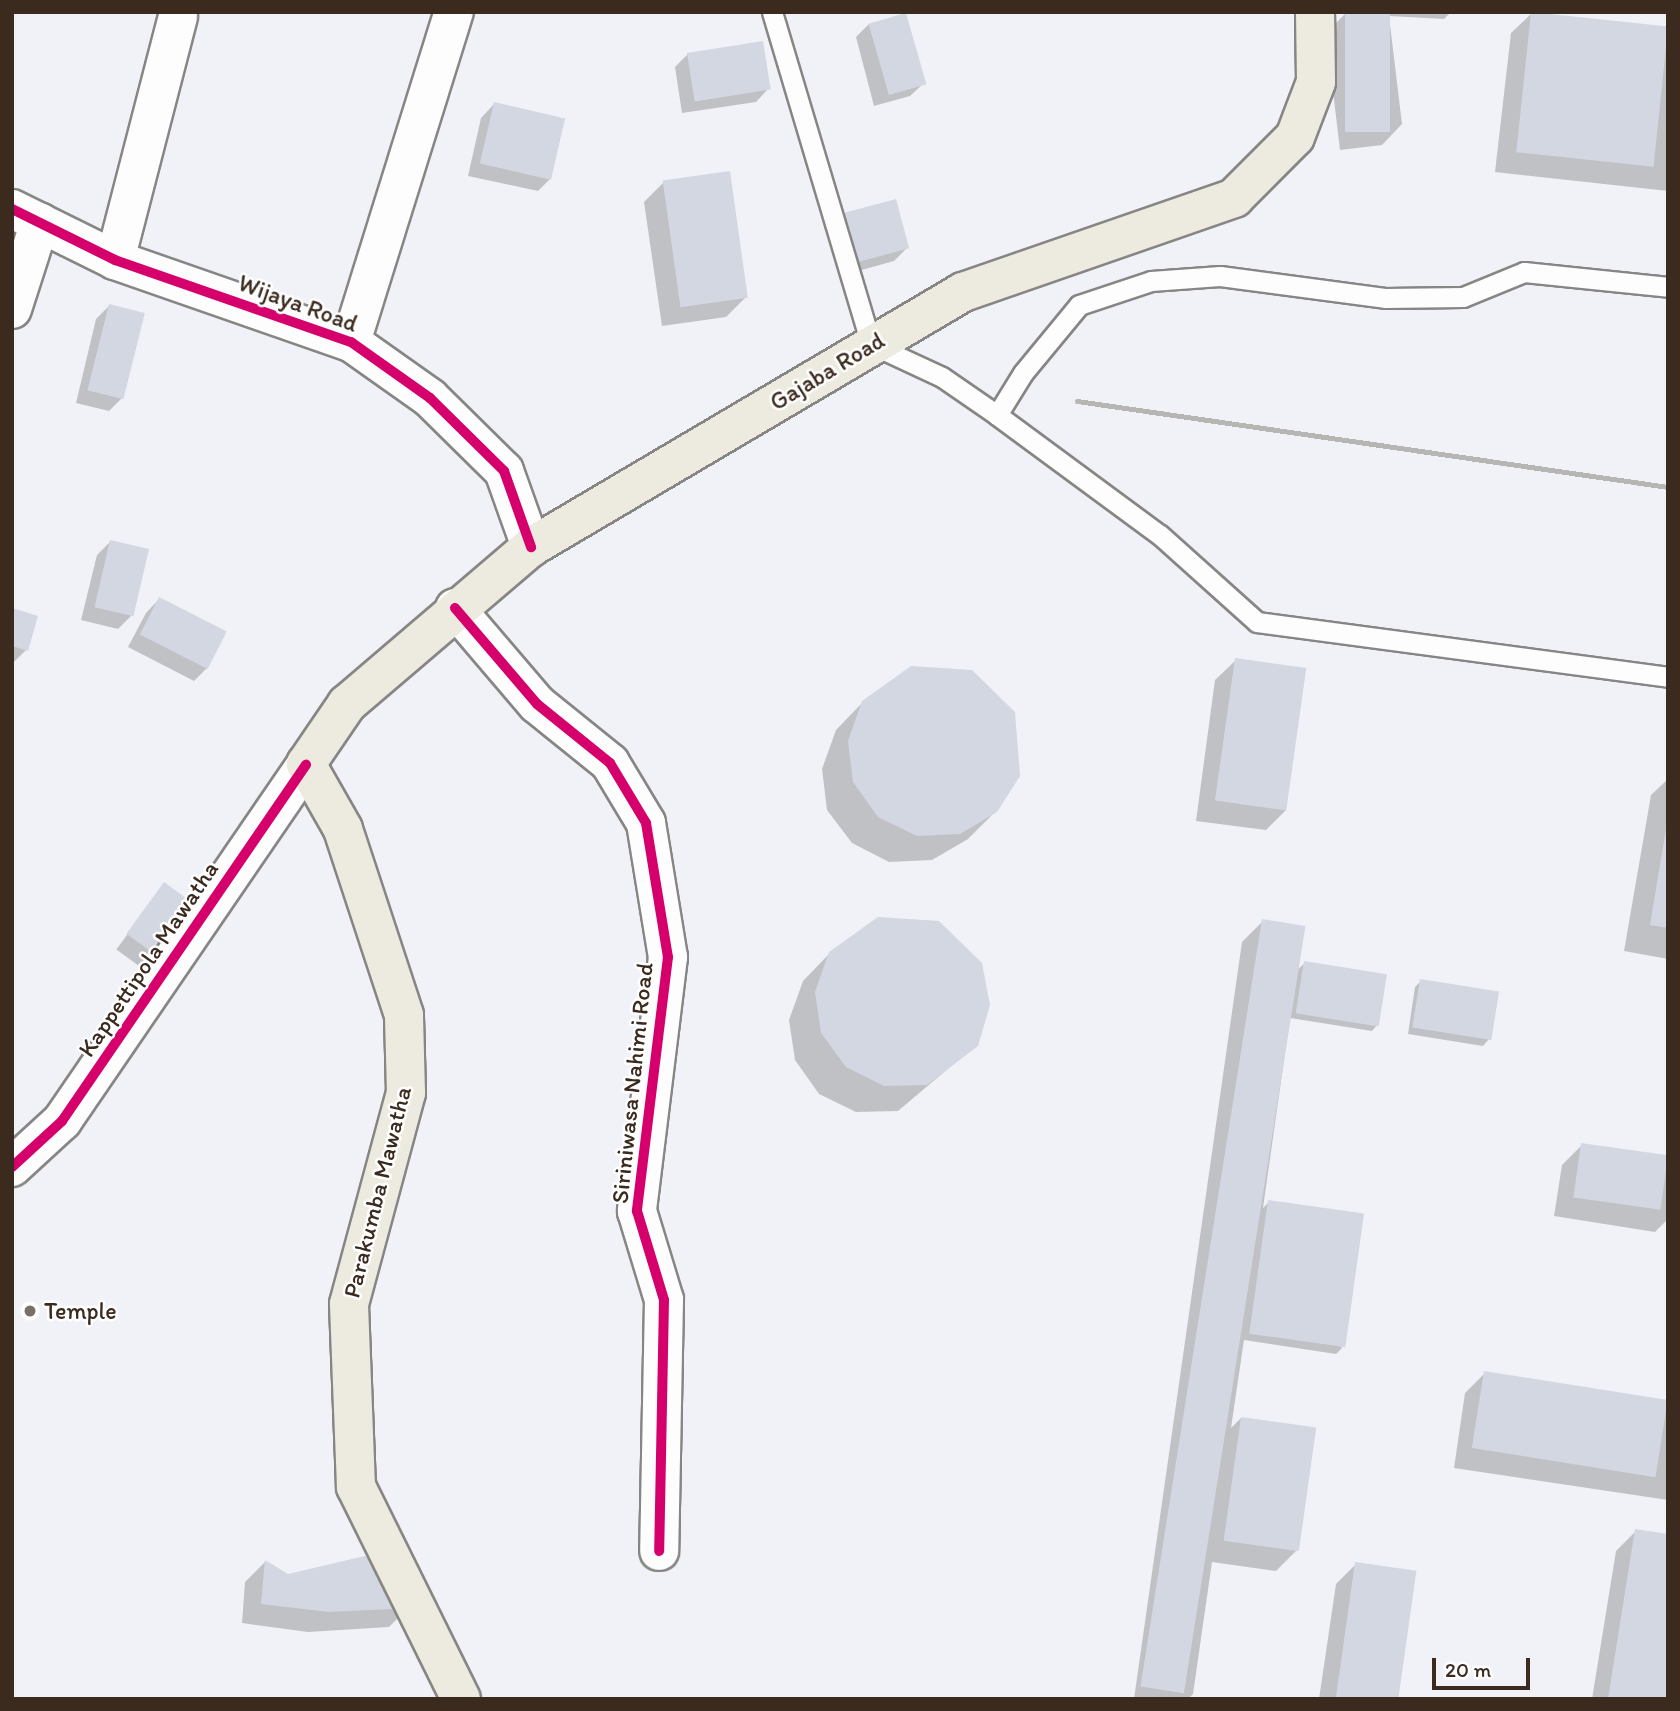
<!DOCTYPE html>
<html>
<head>
<meta charset="utf-8">
<style>
  body { margin:0 }
  #map { position:relative; width:1680px; height:1711px; overflow:hidden; background:#f0f2f7; font-family:Itim,sans-serif }
  div>[style] { position:absolute }
  .shadow>* { inset:0; background:#0003; transform-origin:0 0 }
  .building>* { inset:0; background:#d2d7e2; transform-origin:0 0 }
  .roads { filter:drop-shadow(2px 0 #888585) drop-shadow(-2px 0 #888585) drop-shadow(0 2px #888585) drop-shadow(0 -2px #888585) }
  .service>* { height:19px; margin:-9.5px; padding:0 9.5px; transform-origin:9.5px; border-radius:9.5px; background:#fdfdfe }
  .minor>* { height:38px; margin:-19px; padding:0 19px; transform-origin:19px; border-radius:19px; background:#fdfdfe }
  .tertiary>* { height:38px; margin:-19px; padding:0 19px; transform-origin:19px; border-radius:19px; background:#fdfdfe }
  .primary>* { height:38px; margin:-19px; padding:0 19px; transform-origin:19px; border-radius:19px; background:#edebe0 }
  .rail>* { height:5px; margin:-2.5px; padding:0 2.5px; transform-origin:2.5px; border-radius:2.5px; background:#b7b6b5 }
  .cycleway>* { height:10px; margin:-5px; padding:0 5px; transform-origin:5px; border-radius:5px; background:#d6006c }
  .dots>* { width:19px; height:19px; translate:-50% -50%; box-sizing:border-box; border:4px solid #fff; border-radius:50% }
  span { translate:-50% -50%; white-space:nowrap; text-align:center; line-height:1.15; -webkit-text-stroke:5px #fff; paint-order:stroke }
  .street-label { font-size:24px; color:#3b2a1e }
  .poi-label { font-size:24px; color:#3b2a1e }
  .left { translate:0 -50%; text-align:left }
  .frame { position:absolute; inset:0; border:14px solid #3b2a1e; pointer-events:none }
  .scale { position:absolute; left:1432px; top:1658px; width:98px; height:32px; box-sizing:border-box; border:4px solid #3b2a1e; border-top:0; padding-left:9px; font-size:21px; line-height:24px; white-space:nowrap; color:#3b2a1e; -webkit-text-stroke:5px #fff; paint-order:stroke }
</style>
</head>
<body>
<div id="map">
  <div class="shadow">
    <div style="clip-path:polygon(1451px 12px,1444px 19px,1389px 16px,1402px 124px,1382px 145px,1340px 150px,1326px 33px,1345px 14px,1321px 12px)"></div>
    <div style="clip-path:polygon(1532px 13px,1668px 29px,1668px 191px,1495px 172px,1511px 33px)"></div>
    <div style="clip-path:polygon(869px 24px,924px 83px,910px 96px,874px 106px,856px 37px)"></div>
    <div style="clip-path:polygon(688px 54px,769px 88px,756px 102px,682px 113px,675px 67px)"></div>
    <div style="clip-path:polygon(494px 104px,563px 119px,551px 178px,538px 191px,468px 176px,481px 118px)"></div>
    <div style="clip-path:polygon(664px 182px,746px 297px,726px 317px,662px 326px,644px 202px)"></div>
    <div style="clip-path:polygon(840px 217px,908px 247px,894px 261px,840px 276px,827px 230px)"></div>
    <div style="clip-path:polygon(109px 306px,122px 398px,109px 411px,76px 403px,96px 319px)"></div>
    <div style="clip-path:polygon(110px 542px,131px 616px,118px 629px,81px 620px,97px 555px)"></div>
    <div style="clip-path:polygon(159px 599px,207px 668px,194px 681px,128px 647px,146px 613px)"></div>
    <div style="clip-path:polygon(12px 610px,26px 650px,13px 663px,12px 663px)"></div>
    <div style="clip-path:polygon(1236px 660px,1286px 810px,1266px 830px,1196px 821px,1215px 680px)"></div>
    <div style="clip-path:polygon(863px 702px,996px 811px,968px 839px,932px 860px,889px 862px,852px 843px,827px 810px,822px 769px,836px 730px)"></div>
    <div style="clip-path:polygon(1668px 779px,1668px 959px,1624px 951px,1651px 795px)"></div>
    <div style="left:164px;top:884px;width:39px;height:81px;rotate:36deg"></div>
    <div style="clip-path:polygon(1263px 921px,1297px 970px,1305px 963px,1378px 1024px,1372px 1031px,1290px 1018px,1263px 1208px,1269px 1202px,1342px 1348px,1336px 1354px,1244px 1340px,1231px 1428px,1241px 1418px,1296px 1551px,1276px 1571px,1212px 1562px,1193px 1694px,1188px 1699px,1134px 1699px,1242px 942px)"></div>
    <div style="clip-path:polygon(830px 953px,976px 1045px,898px 1111px,856px 1112px,819px 1094px,795px 1060px,789px 1020px,803px 981px)"></div>
    <div style="clip-path:polygon(1421px 981px,1489px 1039px,1483px 1046px,1408px 1034px,1415px 987px)"></div>
    <div style="clip-path:polygon(1582px 1145px,1668px 1158px,1668px 1219px,1655px 1232px,1554px 1216px,1562px 1165px)"></div>
    <div style="clip-path:polygon(1485px 1373px,1668px 1401px,1668px 1500px,1454px 1468px,1465px 1393px)"></div>
    <div style="clip-path:polygon(1636px 1531px,1668px 1699px,1592px 1699px,1616px 1551px)"></div>
    <div style="clip-path:polygon(265px 1562px,288px 1576px,409px 1607px,389px 1627px,308px 1632px,242px 1623px,245px 1582px)"></div>
    <div style="clip-path:polygon(1356px 1564px,1395px 1699px,1319px 1699px,1336px 1584px)"></div>
  </div>
  <div class="building">
    <div style="left:1345px;top:12px;width:45px;height:120px"></div>
    <div style="left:1531px;top:12px;width:138px;height:141px;rotate:6deg"></div>
    <div style="left:906px;top:13px;width:74px;height:39px;rotate:74deg"></div>
    <div style="left:763px;top:41px;width:49px;height:77px;rotate:81deg"></div>
    <div style="left:494px;top:102px;width:73px;height:63px;rotate:13deg"></div>
    <div style="left:730px;top:171px;width:128px;height:68px;rotate:82deg"></div>
    <div style="left:896px;top:199px;width:51px;height:59px;rotate:75deg"></div>
    <div style="left:109px;top:304px;width:37px;height:89px;rotate:14deg"></div>
    <div style="left:110px;top:540px;width:40px;height:69px;rotate:13deg"></div>
    <div style="left:159px;top:597px;width:76px;height:42px;rotate:27deg"></div>
    <div style="clip-path:polygon(12px 608px,38px 616px,28px 651px,12px 646px)"></div>
    <div style="left:1235px;top:658px;width:72px;height:144px;rotate:8deg"></div>
    <div style="clip-path:polygon(911px 666px,972px 670px,1015px 712px,1020px 776px,997px 812px,960px 834px,917px 836px,878px 817px,853px 782px,848px 741px,862px 701px)"></div>
    <div style="clip-path:polygon(1666px 829px,1668px 830px,1668px 928px,1650px 925px)"></div>
    <div style="left:164px;top:882px;width:42px;height:64px;rotate:36deg"></div>
    <div style="clip-path:polygon(878px 917px,939px 921px,982px 963px,990px 1005px,978px 1046px,927px 1085px,884px 1086px,846px 1067px,821px 1033px,815px 992px,829px 952px)"></div>
    <div style="left:1262px;top:919px;width:44px;height:777px;rotate:9deg"></div>
    <div style="left:1304px;top:961px;width:84px;height:53px;rotate:9deg"></div>
    <div style="left:1420px;top:979px;width:80px;height:49px;rotate:9deg"></div>
    <div style="left:1581px;top:1143px;width:88px;height:55px;rotate:8deg"></div>
    <div style="left:1268px;top:1200px;width:97px;height:135px;rotate:8deg"></div>
    <div style="left:1484px;top:1371px;width:186px;height:78px;rotate:9deg"></div>
    <div style="left:1241px;top:1417px;width:76px;height:125px;rotate:8deg"></div>
    <div style="clip-path:polygon(1635px 1529px,1668px 1534px,1668px 1699px,1608px 1699px)"></div>
    <div style="clip-path:polygon(382px 1552px,411px 1608px,329px 1612px,261px 1604px,265px 1560px,288px 1574px)"></div>
    <div style="left:1355px;top:1562px;width:62px;height:138px;rotate:8deg"></div>
  </div>
  <div class="roads">
    <div class="service">
      <div style="left:772px;top:12px;width:346px;rotate:73.4deg"></div>
      <div style="left:871px;top:344px;width:78px;rotate:24.9deg"></div>
      <div style="left:942px;top:377px;width:67px;rotate:34.6deg"></div>
      <div style="left:997px;top:415px;width:202px;rotate:36.4deg"></div>
      <div style="left:1160px;top:535px;width:130px;rotate:41.9deg"></div>
      <div style="left:1257px;top:622px;width:415px;rotate:7.6deg"></div>
      <div style="left:997px;top:415px;width:49px;rotate:-58.2deg"></div>
      <div style="left:1023px;top:373px;width:88px;rotate:-50.5deg"></div>
      <div style="left:1079px;top:305px;width:76px;rotate:-18.4deg"></div>
      <div style="left:1151px;top:281px;width:69px;rotate:-4.1deg"></div>
      <div style="left:1220px;top:276px;width:166px;rotate:7.6deg"></div>
      <div style="left:1385px;top:298px;width:78px;rotate:-0.7deg"></div>
      <div style="left:1463px;top:297px;width:66px;rotate:-22.3deg"></div>
      <div style="left:1524px;top:272px;width:145px;rotate:5.9deg"></div>
    </div>
    <div class="minor">
      <div style="left:115px;top:260px;width:252px;rotate:-75.5deg"></div>
      <div style="left:12px;top:309px;width:91px;rotate:-72.2deg"></div>
      <div style="left:351px;top:342px;width:346px;rotate:-72.7deg"></div>
      <div style="left:455px;top:608px;width:126px;rotate:49.5deg"></div>
      <div style="left:537px;top:704px;width:94px;rotate:38.9deg"></div>
      <div style="left:610px;top:763px;width:70px;rotate:59deg"></div>
      <div style="left:646px;top:823px;width:136px;rotate:80.7deg"></div>
      <div style="left:668px;top:957px;width:256px;rotate:97deg"></div>
      <div style="left:637px;top:1211px;width:93px;rotate:73.1deg"></div>
      <div style="left:664px;top:1300px;width:251px;rotate:91.1deg"></div>
    </div>
    <div class="tertiary">
      <div style="left:12px;top:209px;width:115px;rotate:26.3deg"></div>
      <div style="left:115px;top:260px;width:250px;rotate:19.2deg"></div>
      <div style="left:351px;top:342px;width:97px;rotate:35.3deg"></div>
      <div style="left:430px;top:398px;width:104px;rotate:44.6deg"></div>
      <div style="left:504px;top:471px;width:81px;rotate:70.4deg"></div>
      <div style="left:12px;top:1167px;width:68px;rotate:-42.6deg"></div>
      <div style="left:62px;top:1121px;width:432px;rotate:-55.6deg"></div>
    </div>
    <div class="primary">
      <div style="left:461px;top:1699px;width:237px;rotate:-116.3deg"></div>
      <div style="left:356px;top:1487px;width:183px;rotate:-92.2deg"></div>
      <div style="left:349px;top:1304px;width:219px;rotate:-74.9deg"></div>
      <div style="left:406px;top:1093px;width:78px;rotate:-91.5deg"></div>
      <div style="left:404px;top:1015px;width:196px;rotate:-108.2deg"></div>
      <div style="left:343px;top:829px;width:75px;rotate:-119.6deg"></div>
      <div style="left:306px;top:764px;width:73px;rotate:-55.7deg"></div>
      <div style="left:347px;top:704px;width:242px;rotate:-40.5deg"></div>
      <div style="left:531px;top:547px;width:502px;rotate:-30.55deg"></div>
      <div style="left:963px;top:292px;width:287px;rotate:-19.1deg"></div>
      <div style="left:1234px;top:198px;width:86px;rotate:-45deg"></div>
      <div style="left:1295px;top:137px;width:59px;rotate:-69.1deg"></div>
      <div style="left:1316px;top:82px;width:70px;rotate:-90.8deg"></div>
    </div>
  </div>
  <div class="rail">
    <div style="left:1077px;top:401px;width:597px;rotate:8.28deg"></div>
  </div>
  <div class="cycleway">
    <div style="left:12px;top:209px;width:115px;rotate:26.3deg"></div>
    <div style="left:115px;top:260px;width:250px;rotate:19.2deg"></div>
    <div style="left:351px;top:342px;width:97px;rotate:35.3deg"></div>
    <div style="left:430px;top:398px;width:104px;rotate:44.6deg"></div>
    <div style="left:504px;top:471px;width:81px;rotate:70.4deg"></div>
    <div style="left:455px;top:608px;width:126px;rotate:49.5deg"></div>
    <div style="left:537px;top:704px;width:94px;rotate:38.9deg"></div>
    <div style="left:610px;top:763px;width:70px;rotate:59deg"></div>
    <div style="left:646px;top:823px;width:136px;rotate:80.7deg"></div>
    <div style="left:668px;top:957px;width:256px;rotate:97deg"></div>
    <div style="left:637px;top:1211px;width:93px;rotate:73.1deg"></div>
    <div style="left:664px;top:1300px;width:251px;rotate:91.1deg"></div>
    <div style="left:12px;top:1167px;width:68px;rotate:-42.6deg"></div>
    <div style="left:62px;top:1121px;width:432px;rotate:-55.6deg"></div>
  </div>
  <div class="dots">
    <div style="left:30px;top:1311px;background:#7a706a"></div>
  </div>
  <div class="street-label">
    <span style="left:298px;top:303px;rotate:20deg">Wijaya Road</span>
    <span style="left:827px;top:371px;rotate:-31deg">Gajaba Road</span>
    <span style="left:148px;top:959px;rotate:-56deg">Kappettipola Mawatha</span>
    <span style="left:632px;top:1083px;rotate:-84deg">Siriniwasa Nahimi Road</span>
    <span style="left:377px;top:1192px;rotate:-76deg">Parakumba Mawatha</span>
  </div>
  <div class="poi-label">
    <span class="left" style="left:44px;top:1311px">Temple</span>
  </div>
  <div class="frame"></div>
  <div class="scale">20 m</div>
</div>
</body>
</html>
